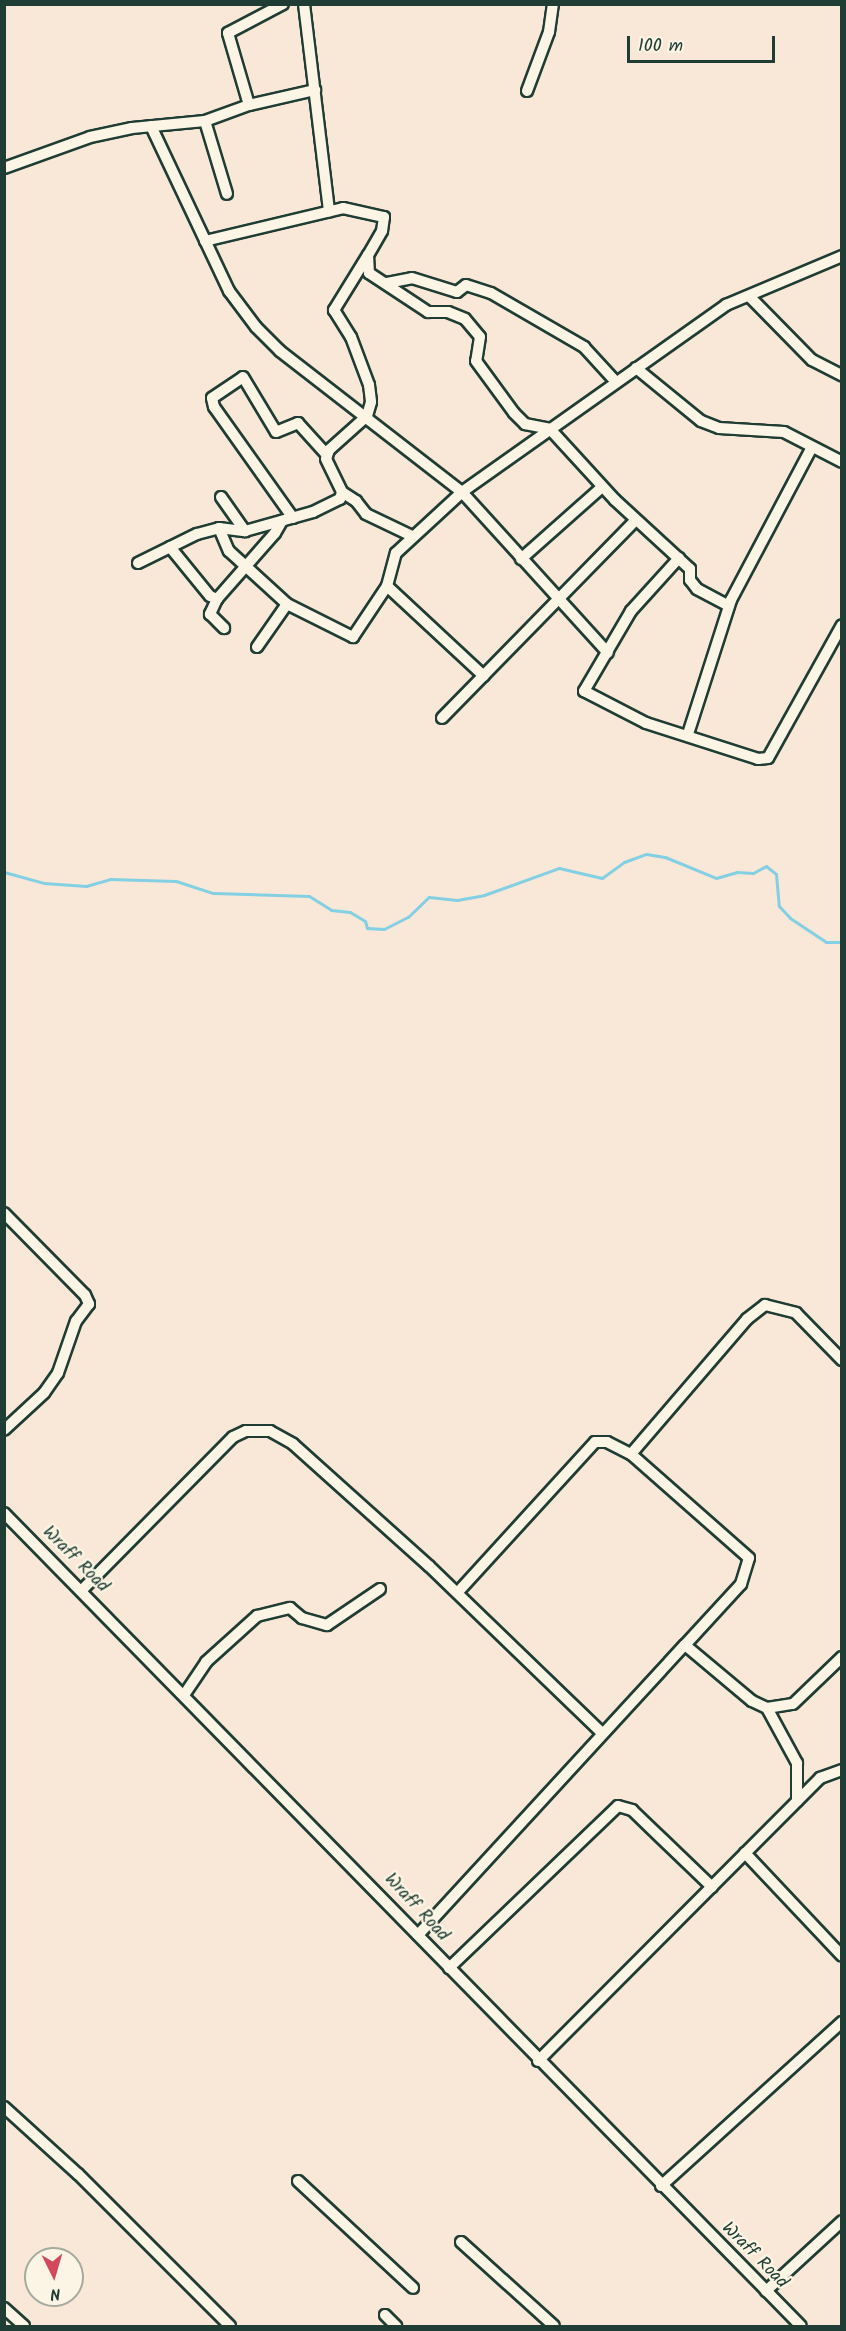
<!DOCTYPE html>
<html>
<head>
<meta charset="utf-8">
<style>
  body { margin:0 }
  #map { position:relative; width:846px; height:2331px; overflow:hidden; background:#f9e8d8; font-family:Kalam,sans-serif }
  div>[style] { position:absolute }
  .stream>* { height:3px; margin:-1.5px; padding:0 1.5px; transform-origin:1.5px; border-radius:1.5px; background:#83cfe3 }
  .roads { filter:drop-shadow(2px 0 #1f3d34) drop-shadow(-2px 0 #1f3d34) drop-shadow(0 2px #1f3d34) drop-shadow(0 -2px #1f3d34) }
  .minor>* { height:10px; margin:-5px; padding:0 5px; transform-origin:5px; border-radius:5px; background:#fcf5e5 }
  span { translate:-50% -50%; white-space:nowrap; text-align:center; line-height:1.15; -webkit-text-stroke:4.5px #fcf5e5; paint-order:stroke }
  .street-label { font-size:18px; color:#1f3d34 }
  .frame { position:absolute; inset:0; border:6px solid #1f3d34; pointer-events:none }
  .north { position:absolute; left:24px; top:2247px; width:60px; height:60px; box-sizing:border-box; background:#fcf5e5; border:2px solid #a4ab9e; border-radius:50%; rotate:175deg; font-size:16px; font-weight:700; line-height:24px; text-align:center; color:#1f3d34 }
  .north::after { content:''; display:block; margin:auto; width:21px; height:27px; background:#d1495b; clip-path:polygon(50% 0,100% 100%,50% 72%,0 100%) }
  .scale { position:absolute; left:627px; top:36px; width:148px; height:27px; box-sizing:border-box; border:3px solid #1f3d34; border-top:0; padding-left:8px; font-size:18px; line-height:21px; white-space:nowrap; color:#1f3d34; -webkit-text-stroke:4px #fcf5e5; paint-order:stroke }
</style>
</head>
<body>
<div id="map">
  <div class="stream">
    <div style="left:4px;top:872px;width:41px;rotate:15.4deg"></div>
    <div style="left:44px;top:883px;width:42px;rotate:4.1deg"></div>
    <div style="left:86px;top:886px;width:25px;rotate:-16deg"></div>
    <div style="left:110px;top:879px;width:66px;rotate:1.7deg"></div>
    <div style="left:176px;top:881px;width:39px;rotate:18deg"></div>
    <div style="left:213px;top:893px;width:96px;rotate:1.8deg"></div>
    <div style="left:309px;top:896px;width:26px;rotate:32deg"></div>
    <div style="left:331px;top:910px;width:19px;rotate:6deg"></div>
    <div style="left:350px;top:912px;width:17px;rotate:31deg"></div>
    <div style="left:365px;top:921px;width:7px;rotate:74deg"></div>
    <div style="left:367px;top:928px;width:17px;rotate:3deg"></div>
    <div style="left:384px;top:929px;width:27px;rotate:-27deg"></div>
    <div style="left:408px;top:917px;width:29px;rotate:-44deg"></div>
    <div style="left:429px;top:897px;width:28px;rotate:6deg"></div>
    <div style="left:457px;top:900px;width:27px;rotate:-10deg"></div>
    <div style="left:484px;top:895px;width:80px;rotate:-19.8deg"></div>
    <div style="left:559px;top:868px;width:44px;rotate:13.1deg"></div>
    <div style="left:602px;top:878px;width:27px;rotate:-36deg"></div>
    <div style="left:624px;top:862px;width:23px;rotate:-20deg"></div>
    <div style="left:646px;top:854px;width:19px;rotate:9deg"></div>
    <div style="left:665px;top:857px;width:55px;rotate:22.4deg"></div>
    <div style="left:716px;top:878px;width:22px;rotate:-16deg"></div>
    <div style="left:737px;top:872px;width:16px;rotate:4deg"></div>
    <div style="left:753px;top:873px;width:15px;rotate:-28deg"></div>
    <div style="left:766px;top:866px;width:13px;rotate:39deg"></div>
    <div style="left:776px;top:874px;width:32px;rotate:85deg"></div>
    <div style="left:779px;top:906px;width:16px;rotate:47deg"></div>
    <div style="left:790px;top:918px;width:43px;rotate:33.7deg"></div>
    <div style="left:826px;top:942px;width:16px"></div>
  </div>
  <div class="roads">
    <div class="minor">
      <div style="left:304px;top:4px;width:209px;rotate:83.1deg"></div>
      <div style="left:527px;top:91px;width:63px;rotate:-69.6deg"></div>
      <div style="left:549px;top:32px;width:28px;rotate:-82deg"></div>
      <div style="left:249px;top:105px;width:75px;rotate:-106.3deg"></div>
      <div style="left:228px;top:33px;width:62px;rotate:-27.8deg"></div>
      <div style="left:205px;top:121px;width:76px;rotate:73.2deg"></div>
      <div style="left:151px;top:126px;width:183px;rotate:64.7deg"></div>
      <div style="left:229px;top:291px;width:45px;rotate:53.1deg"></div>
      <div style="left:256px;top:327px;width:34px;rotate:45deg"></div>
      <div style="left:280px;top:351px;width:230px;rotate:37.8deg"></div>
      <div style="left:462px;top:492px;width:217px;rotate:47.8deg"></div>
      <div style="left:4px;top:168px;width:91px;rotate:-19.8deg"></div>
      <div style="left:90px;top:137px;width:43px;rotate:-12.1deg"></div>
      <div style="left:132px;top:128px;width:73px;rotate:-5.5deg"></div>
      <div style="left:205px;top:121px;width:47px;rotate:-20deg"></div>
      <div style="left:249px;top:105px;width:68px;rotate:-12.8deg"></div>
      <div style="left:205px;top:241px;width:142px;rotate:-13.4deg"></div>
      <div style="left:343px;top:208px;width:42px;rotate:12.4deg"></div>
      <div style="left:384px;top:217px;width:14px;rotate:98deg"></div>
      <div style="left:382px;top:231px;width:28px;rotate:120deg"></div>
      <div style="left:368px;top:255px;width:18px;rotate:87deg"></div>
      <div style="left:369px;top:273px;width:71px;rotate:33.5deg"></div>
      <div style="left:428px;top:312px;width:20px"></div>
      <div style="left:448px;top:312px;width:18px;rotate:22deg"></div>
      <div style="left:465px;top:319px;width:23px;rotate:50deg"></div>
      <div style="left:480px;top:337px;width:24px;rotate:99deg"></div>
      <div style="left:476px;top:361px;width:64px;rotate:53.8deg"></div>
      <div style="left:514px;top:413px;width:16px;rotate:45deg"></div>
      <div style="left:525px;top:424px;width:25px;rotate:11deg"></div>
      <div style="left:550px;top:429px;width:96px;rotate:47.5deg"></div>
      <div style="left:615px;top:500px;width:102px;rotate:42.6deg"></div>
      <div style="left:690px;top:569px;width:11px;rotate:90deg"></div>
      <div style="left:690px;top:580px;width:11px;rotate:52deg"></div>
      <div style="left:697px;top:589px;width:36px;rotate:28deg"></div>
      <div style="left:368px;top:255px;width:65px;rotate:121.7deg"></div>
      <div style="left:334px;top:310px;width:32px;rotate:58deg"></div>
      <div style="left:351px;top:337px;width:51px;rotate:69.4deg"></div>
      <div style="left:369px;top:385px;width:17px;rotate:83deg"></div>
      <div style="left:371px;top:402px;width:15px;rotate:106deg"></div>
      <div style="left:367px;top:416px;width:51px;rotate:138.2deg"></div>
      <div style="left:329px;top:450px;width:9px;rotate:108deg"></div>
      <div style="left:326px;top:459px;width:37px;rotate:64deg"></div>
      <div style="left:342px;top:492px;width:17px;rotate:33deg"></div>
      <div style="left:356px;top:501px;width:16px;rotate:52deg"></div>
      <div style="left:366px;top:514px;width:51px;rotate:25.6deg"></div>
      <div style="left:387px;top:283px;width:25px;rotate:-11deg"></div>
      <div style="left:412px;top:278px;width:47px;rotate:17.3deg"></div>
      <div style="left:457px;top:292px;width:11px;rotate:-38deg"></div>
      <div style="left:466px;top:285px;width:26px;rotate:18deg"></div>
      <div style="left:491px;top:293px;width:108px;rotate:30.1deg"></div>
      <div style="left:584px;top:347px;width:47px;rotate:47.6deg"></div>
      <div style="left:749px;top:296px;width:90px;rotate:45.5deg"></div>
      <div style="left:812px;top:360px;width:34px;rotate:27deg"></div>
      <div style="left:636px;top:368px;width:84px;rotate:39.2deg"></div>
      <div style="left:701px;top:421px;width:19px;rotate:21deg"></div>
      <div style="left:719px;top:428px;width:65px;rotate:3.5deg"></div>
      <div style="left:784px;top:432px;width:65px;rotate:27.3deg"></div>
      <div style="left:221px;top:497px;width:42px;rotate:54.8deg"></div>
      <div style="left:293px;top:518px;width:136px;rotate:-125.4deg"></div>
      <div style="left:214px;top:407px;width:9px;rotate:-103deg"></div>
      <div style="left:212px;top:398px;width:37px;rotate:-34deg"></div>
      <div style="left:243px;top:377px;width:64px;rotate:59deg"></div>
      <div style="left:276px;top:432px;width:24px;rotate:-22deg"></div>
      <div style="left:298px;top:423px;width:42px;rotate:47.9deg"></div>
      <div style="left:219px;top:528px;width:25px;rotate:67deg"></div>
      <div style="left:229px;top:551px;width:79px;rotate:42.4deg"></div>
      <div style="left:287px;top:604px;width:74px;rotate:26.6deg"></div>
      <div style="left:353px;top:637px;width:61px;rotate:-56.3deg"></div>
      <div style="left:387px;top:586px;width:34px;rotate:-75deg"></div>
      <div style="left:396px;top:553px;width:90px;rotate:-42.7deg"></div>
      <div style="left:462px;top:492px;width:324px;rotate:-35.3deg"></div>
      <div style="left:726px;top:305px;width:126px;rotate:-22.9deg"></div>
      <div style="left:170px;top:547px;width:63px;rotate:50.8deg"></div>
      <div style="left:210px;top:596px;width:8px;rotate:23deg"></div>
      <div style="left:217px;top:599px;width:88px;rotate:-48.7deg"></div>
      <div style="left:275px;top:533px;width:14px;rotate:-60deg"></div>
      <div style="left:679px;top:558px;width:72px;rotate:132.2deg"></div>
      <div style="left:631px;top:611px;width:93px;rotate:120.4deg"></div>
      <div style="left:584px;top:691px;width:70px;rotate:27.3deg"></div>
      <div style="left:646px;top:723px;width:118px;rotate:17.8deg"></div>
      <div style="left:758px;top:759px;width:10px;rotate:-6deg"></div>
      <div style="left:768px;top:758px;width:152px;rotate:-60.9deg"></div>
      <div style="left:521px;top:559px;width:108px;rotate:-41.6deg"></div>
      <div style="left:138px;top:563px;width:66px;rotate:-26.2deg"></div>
      <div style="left:197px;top:534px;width:23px;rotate:-15deg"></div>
      <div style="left:219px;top:528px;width:26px;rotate:7deg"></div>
      <div style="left:245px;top:531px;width:71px;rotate:-15.6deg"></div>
      <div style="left:313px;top:512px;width:30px;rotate:-26deg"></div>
      <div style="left:340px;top:499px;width:7px;rotate:-74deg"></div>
      <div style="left:387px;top:586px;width:132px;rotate:42.9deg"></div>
      <div style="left:217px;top:599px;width:17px;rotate:115deg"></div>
      <div style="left:210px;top:614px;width:20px;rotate:45deg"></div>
      <div style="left:257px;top:647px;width:52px;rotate:-55.1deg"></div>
      <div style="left:442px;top:718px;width:277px;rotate:-45.6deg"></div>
      <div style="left:688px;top:734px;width:141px;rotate:-72.2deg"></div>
      <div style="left:731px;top:600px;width:171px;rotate:-62.1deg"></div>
      <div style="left:4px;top:1213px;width:115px;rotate:45.4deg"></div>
      <div style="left:85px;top:1295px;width:10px;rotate:66deg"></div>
      <div style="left:89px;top:1304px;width:21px;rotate:127deg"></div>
      <div style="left:76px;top:1321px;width:55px;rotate:109.1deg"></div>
      <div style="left:58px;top:1373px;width:24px;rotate:125deg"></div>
      <div style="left:44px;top:1393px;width:54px;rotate:137.2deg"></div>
      <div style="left:4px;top:1513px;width:1138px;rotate:45.57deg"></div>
      <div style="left:82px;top:1590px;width:215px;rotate:-45.4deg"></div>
      <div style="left:233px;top:1437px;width:14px;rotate:-25deg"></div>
      <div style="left:246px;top:1431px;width:24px"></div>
      <div style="left:270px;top:1431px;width:26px;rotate:29deg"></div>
      <div style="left:293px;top:1444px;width:183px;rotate:41.9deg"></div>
      <div style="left:429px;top:1566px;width:240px;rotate:44deg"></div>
      <div style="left:458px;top:1592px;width:203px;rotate:-47.6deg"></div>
      <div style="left:595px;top:1442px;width:12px"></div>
      <div style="left:607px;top:1442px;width:27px;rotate:27deg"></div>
      <div style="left:685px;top:1645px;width:83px;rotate:-47.4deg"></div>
      <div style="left:741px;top:1584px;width:27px;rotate:-73deg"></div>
      <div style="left:749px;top:1558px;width:157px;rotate:-138.6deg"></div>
      <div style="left:631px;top:1454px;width:178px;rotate:-49.3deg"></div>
      <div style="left:747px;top:1319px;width:23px;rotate:-38deg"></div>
      <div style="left:765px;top:1305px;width:32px;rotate:14deg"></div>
      <div style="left:796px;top:1313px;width:66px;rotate:45.6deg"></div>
      <div style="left:184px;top:1695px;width:40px;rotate:-56deg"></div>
      <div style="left:206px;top:1662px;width:69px;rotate:-42deg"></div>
      <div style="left:257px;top:1616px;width:34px;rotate:-14deg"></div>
      <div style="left:290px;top:1608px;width:16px;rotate:40deg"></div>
      <div style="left:302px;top:1618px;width:26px;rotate:16deg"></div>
      <div style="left:327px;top:1625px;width:64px;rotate:-34.2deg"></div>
      <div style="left:767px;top:1708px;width:63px;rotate:61.4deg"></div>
      <div style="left:797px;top:1763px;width:38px;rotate:90deg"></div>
      <div style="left:745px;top:1853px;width:141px;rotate:46.7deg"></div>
      <div style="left:418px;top:1935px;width:394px;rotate:-47.4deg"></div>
      <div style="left:685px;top:1645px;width:87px;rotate:39.9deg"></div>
      <div style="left:752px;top:1701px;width:17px;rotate:25deg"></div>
      <div style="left:767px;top:1708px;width:26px;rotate:-9deg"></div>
      <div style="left:793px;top:1704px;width:68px;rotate:-43.8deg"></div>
      <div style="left:449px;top:1968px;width:234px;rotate:-43.8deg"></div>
      <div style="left:618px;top:1806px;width:15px;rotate:16deg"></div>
      <div style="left:632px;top:1810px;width:111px;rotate:43.9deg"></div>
      <div style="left:538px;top:2061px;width:400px;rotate:-45.1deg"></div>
      <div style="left:820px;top:1778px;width:23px;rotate:-20deg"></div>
      <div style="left:4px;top:2107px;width:100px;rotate:42.2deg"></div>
      <div style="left:78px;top:2174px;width:215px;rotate:45deg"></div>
      <div style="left:298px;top:2181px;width:157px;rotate:42.9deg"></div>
      <div style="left:661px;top:2186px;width:244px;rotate:-42.2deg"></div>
      <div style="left:461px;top:2242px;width:125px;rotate:42.1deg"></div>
      <div style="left:766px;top:2291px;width:103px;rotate:-42.6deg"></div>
      <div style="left:4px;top:2308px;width:27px;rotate:42deg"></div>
      <div style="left:385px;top:2315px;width:16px;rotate:45deg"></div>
    </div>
  </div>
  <div class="street-label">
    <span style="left:75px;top:1560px;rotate:45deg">Wraff Road</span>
    <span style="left:416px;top:1908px;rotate:47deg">Wraff Road</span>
    <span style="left:754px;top:2256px;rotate:45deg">Wraff Road</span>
  </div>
  <div class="frame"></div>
  <div class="north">N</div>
  <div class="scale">100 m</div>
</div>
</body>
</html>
